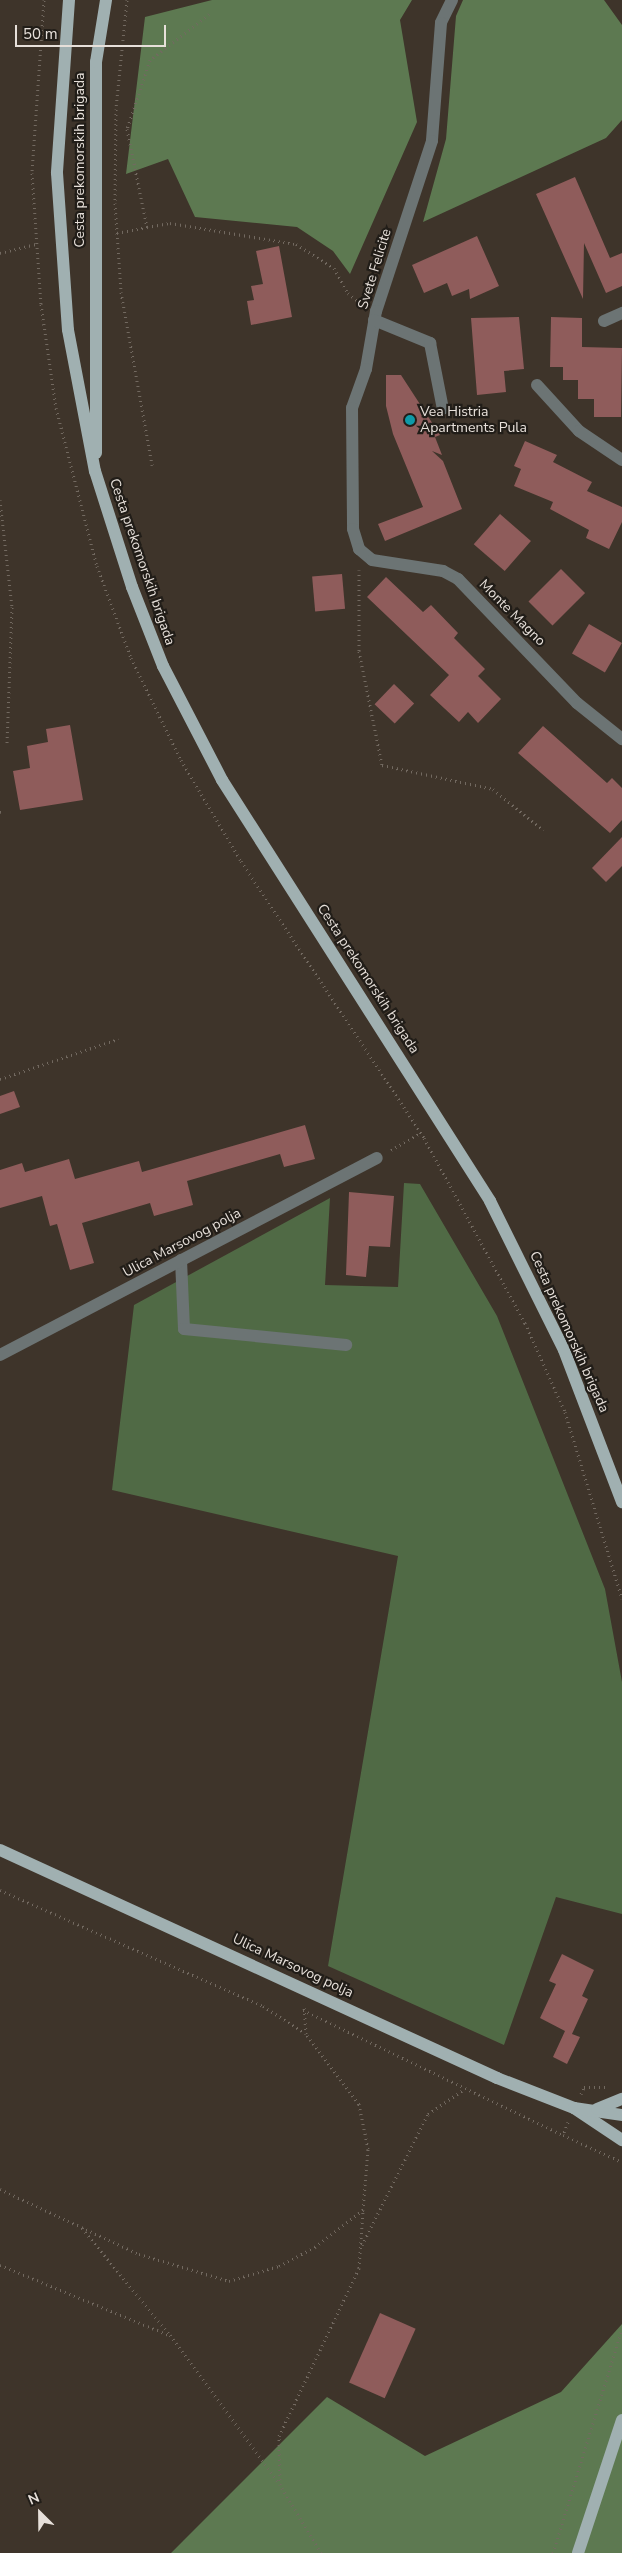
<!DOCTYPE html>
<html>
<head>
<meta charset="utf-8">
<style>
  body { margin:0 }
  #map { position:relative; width:622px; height:2553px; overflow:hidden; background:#3e342a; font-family:"Nunito Sans",sans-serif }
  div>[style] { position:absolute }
  .green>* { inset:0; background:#506a45 }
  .forest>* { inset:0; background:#5d7951 }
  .building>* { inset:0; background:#8f5c5b; transform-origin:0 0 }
  .path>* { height:3px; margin-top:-1.5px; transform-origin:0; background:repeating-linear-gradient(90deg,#726960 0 1px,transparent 0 5px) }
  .minor>* { height:12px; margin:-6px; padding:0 6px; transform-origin:6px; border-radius:6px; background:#6c7474 }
  .major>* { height:12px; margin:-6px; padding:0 6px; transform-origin:6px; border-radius:6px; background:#a0b0b1 }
  .dots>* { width:14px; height:14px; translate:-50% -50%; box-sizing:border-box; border:2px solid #211d18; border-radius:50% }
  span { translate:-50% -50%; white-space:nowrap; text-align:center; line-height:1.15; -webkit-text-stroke:4.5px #211d18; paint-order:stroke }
  .street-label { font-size:14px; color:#e7e0da }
  .poi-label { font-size:14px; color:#e7e0da }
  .left { translate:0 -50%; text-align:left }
  .north { position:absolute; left:15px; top:2488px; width:50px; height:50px; -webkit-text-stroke:4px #211d18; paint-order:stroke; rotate:337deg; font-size:14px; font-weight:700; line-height:20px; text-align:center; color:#e7e0da }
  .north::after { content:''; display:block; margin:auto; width:18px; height:22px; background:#e7e0da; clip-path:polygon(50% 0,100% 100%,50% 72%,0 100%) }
  .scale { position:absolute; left:15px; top:25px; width:151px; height:22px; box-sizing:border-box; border:2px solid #e7e0da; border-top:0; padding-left:6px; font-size:15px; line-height:18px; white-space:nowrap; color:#e7e0da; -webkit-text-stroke:4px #211d18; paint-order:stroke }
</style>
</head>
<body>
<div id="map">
  <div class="green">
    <div style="clip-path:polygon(404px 1183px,420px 1184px,497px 1316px,605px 1589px,622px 1682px,622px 1914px,556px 1897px,504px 2045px,328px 1966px,398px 1556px,112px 1490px,134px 1305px,330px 1198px,325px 1285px,398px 1287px)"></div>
  </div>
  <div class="forest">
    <div style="clip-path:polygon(212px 0,412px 0,400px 20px,417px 122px,350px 274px,333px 251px,297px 227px,195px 217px,168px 159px,126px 174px,145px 17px)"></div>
    <div style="clip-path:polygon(463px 0,604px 0,622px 25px,622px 120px,606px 138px,423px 222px,446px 139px,456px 16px)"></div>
    <div style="clip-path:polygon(622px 2324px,622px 2553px,171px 2553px,327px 2397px,425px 2456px,561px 2392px)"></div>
  </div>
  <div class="building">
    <div style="clip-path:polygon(575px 177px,610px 258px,622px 253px,622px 286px,606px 293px,584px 243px,583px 299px,536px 194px)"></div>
    <div style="clip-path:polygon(477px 236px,499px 286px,470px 299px,469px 289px,452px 296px,447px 283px,424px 293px,412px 265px)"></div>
    <div style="clip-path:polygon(279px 246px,292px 317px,251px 325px,247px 301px,254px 300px,251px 286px,263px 284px,256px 251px)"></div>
    <div style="clip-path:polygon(519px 317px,524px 369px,504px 371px,506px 392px,477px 395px,471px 318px)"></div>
    <div style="clip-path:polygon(551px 317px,582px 318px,582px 347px,622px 348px,621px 417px,594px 417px,594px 399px,578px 399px,578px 380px,563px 380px,563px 367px,550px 367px)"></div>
    <div style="clip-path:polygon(386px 375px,401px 375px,440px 435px,435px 437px,442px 455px,432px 451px,443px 461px,462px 509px,385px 541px,378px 524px,423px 507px,393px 434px,386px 406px)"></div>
    <div style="clip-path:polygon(525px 441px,557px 455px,553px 462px,592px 482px,587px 491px,622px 507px,622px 522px,609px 549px,586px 538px,589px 530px,550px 509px,553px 502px,514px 486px,521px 469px,514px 466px)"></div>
    <div style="left:500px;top:514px;width:41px;height:40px;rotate:41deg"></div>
    <div style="left:561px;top:569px;width:34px;height:46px;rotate:45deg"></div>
    <div style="left:342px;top:574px;width:35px;height:30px;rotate:85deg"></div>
    <div style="clip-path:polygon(386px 577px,423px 612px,431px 605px,458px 633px,454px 638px,485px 669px,478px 676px,501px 699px,478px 723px,468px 712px,459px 722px,430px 695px,449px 675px,367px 597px)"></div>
    <div style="left:589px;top:624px;width:38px;height:34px;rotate:30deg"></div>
    <div style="left:394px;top:684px;width:28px;height:28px;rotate:44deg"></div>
    <div style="clip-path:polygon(70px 725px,83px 800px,20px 810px,13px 771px,30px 768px,27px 746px,48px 742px,46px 729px)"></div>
    <div style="clip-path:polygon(543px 726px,607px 783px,612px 778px,622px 788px,622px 820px,610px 833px,518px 753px)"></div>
    <div style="clip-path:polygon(622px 837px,622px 866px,606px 882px,592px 868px)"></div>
    <div style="clip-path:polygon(14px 1091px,20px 1107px,0 1114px,0 1096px)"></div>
    <div style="clip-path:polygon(305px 1125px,315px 1159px,284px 1167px,280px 1154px,187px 1181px,193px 1205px,154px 1216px,150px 1203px,82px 1223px,94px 1263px,70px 1270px,57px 1224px,50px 1226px,42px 1196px,0 1208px,0 1170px,22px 1163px,25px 1172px,69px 1159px,75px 1179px,139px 1161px,142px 1172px)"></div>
    <div style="clip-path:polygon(349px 1192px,394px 1196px,390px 1247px,369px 1246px,366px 1277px,346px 1275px)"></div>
    <div style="clip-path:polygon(562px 1954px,594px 1970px,582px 1996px,588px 1999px,572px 2034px,580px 2037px,567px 2064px,553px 2057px,565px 2031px,540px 2018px,556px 1984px,549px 1981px)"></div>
    <div style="left:380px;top:2313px;width:39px;height:76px;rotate:24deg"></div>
  </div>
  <div class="path">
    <div style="left:44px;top:0;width:173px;rotate:94deg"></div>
    <div style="left:32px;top:173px;width:131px;rotate:86.1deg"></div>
    <div style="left:41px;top:304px;width:105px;rotate:81.8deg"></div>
    <div style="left:56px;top:408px;width:163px;rotate:75.5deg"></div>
    <div style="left:97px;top:566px;width:98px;rotate:69.7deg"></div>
    <div style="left:131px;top:658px;width:114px;rotate:63.9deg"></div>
    <div style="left:181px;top:760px;width:117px;rotate:59.3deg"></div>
    <div style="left:241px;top:861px;width:332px;rotate:56.5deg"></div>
    <div style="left:424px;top:1138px;width:211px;rotate:61.4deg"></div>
    <div style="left:525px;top:1323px;width:98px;rotate:65.8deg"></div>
    <div style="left:565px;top:1412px;width:195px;rotate:73deg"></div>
    <div style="left:127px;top:0;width:110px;rotate:95.8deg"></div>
    <div style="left:116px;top:109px;width:94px;rotate:90.6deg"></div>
    <div style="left:115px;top:203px;width:89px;rotate:86.1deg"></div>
    <div style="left:121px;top:292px;width:176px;rotate:79.8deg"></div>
    <div style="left:209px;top:14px;width:75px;rotate:142.1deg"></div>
    <div style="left:150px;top:60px;width:73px;rotate:108.4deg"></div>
    <div style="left:127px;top:129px;width:100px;rotate:78.5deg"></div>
    <div style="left:147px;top:227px;width:23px;rotate:-10deg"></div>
    <div style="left:170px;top:223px;width:128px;rotate:9.5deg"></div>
    <div style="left:296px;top:244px;width:45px;rotate:32.3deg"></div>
    <div style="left:334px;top:268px;width:29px;rotate:61deg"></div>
    <div style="left:348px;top:293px;width:19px;rotate:39deg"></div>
    <div style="left:117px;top:233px;width:31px;rotate:-11deg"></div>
    <div style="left:0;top:253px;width:38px;rotate:-14deg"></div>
    <div style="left:0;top:500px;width:108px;rotate:83.6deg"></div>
    <div style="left:12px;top:607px;width:137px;rotate:92.1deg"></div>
    <div style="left:359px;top:570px;width:81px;rotate:90deg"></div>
    <div style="left:359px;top:651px;width:116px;rotate:78.6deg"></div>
    <div style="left:382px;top:765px;width:114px;rotate:12.2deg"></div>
    <div style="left:493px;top:789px;width:65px;rotate:39.4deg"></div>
    <div style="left:0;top:812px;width:3px;rotate:-18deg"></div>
    <div style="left:0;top:1079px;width:125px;rotate:-18.7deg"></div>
    <div style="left:391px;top:1150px;width:34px;rotate:-30deg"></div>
    <div style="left:0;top:1890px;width:287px;rotate:23.8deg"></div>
    <div style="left:263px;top:2006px;width:50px;rotate:32.7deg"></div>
    <div style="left:303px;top:2010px;width:288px;rotate:25.7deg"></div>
    <div style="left:581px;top:2094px;width:8px;rotate:-67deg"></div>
    <div style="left:584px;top:2087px;width:22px"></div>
    <div style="left:568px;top:2122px;width:14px;rotate:111deg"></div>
    <div style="left:563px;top:2135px;width:65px;rotate:24.6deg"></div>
    <div style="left:0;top:2189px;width:153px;rotate:25.1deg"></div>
    <div style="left:139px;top:2254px;width:94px;rotate:16.7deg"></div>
    <div style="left:229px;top:2281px;width:52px;rotate:-16.7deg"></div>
    <div style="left:279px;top:2266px;width:41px;rotate:-27.8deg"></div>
    <div style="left:315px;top:2247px;width:61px;rotate:-37.6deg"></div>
    <div style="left:363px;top:2210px;width:61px;rotate:-85.3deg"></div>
    <div style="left:368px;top:2149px;width:46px;rotate:-101.3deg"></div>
    <div style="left:359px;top:2104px;width:88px;rotate:-127.1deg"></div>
    <div style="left:306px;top:2034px;width:28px;rotate:-94deg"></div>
    <div style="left:82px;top:2228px;width:139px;rotate:50.6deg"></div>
    <div style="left:170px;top:2335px;width:185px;rotate:53.6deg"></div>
    <div style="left:362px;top:2245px;width:147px;rotate:-63.3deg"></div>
    <div style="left:428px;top:2114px;width:42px;rotate:-34.4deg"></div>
    <div style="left:0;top:2265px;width:183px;rotate:22.5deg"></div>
    <div style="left:321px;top:2553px;width:79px;rotate:-121.1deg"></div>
    <div style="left:280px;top:2485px;width:49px;rotate:-91.2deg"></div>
    <div style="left:279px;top:2436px;width:186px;rotate:-64.5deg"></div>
    <div style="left:359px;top:2268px;width:57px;rotate:-86deg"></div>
    <div style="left:553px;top:2553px;width:234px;rotate:-72.9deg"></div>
  </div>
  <div class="minor">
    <div style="left:452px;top:0;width:25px;rotate:116deg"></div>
    <div style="left:441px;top:23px;width:118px;rotate:94.4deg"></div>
    <div style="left:432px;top:141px;width:179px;rotate:108.2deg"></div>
    <div style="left:376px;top:311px;width:59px;rotate:99.8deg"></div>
    <div style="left:366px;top:369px;width:41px;rotate:109.7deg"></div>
    <div style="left:352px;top:408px;width:121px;rotate:89.5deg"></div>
    <div style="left:353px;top:529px;width:21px;rotate:73deg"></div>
    <div style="left:359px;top:549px;width:17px;rotate:40deg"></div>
    <div style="left:372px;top:560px;width:72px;rotate:8.8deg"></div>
    <div style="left:443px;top:571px;width:17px;rotate:28deg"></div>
    <div style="left:458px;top:579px;width:172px;rotate:46.2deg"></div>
    <div style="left:577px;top:703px;width:58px;rotate:38.7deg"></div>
    <div style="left:374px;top:320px;width:61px;rotate:22.3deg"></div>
    <div style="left:430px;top:343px;width:67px;rotate:78.9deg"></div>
    <div style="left:604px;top:321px;width:20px;rotate:-24deg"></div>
    <div style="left:537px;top:385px;width:62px;rotate:47.6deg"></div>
    <div style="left:579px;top:431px;width:52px;rotate:34deg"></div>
    <div style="left:181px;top:1260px;width:69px;rotate:87.5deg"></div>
    <div style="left:184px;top:1329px;width:163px;rotate:5.6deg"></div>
    <div style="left:0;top:1355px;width:425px;rotate:-27.6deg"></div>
  </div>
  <div class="major">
    <div style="left:69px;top:0;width:173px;rotate:94deg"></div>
    <div style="left:57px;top:173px;width:157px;rotate:86deg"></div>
    <div style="left:68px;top:330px;width:144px;rotate:79.2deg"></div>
    <div style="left:95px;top:471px;width:122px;rotate:72.3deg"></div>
    <div style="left:132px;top:587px;width:85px;rotate:68.6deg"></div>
    <div style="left:163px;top:666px;width:128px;rotate:62.6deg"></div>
    <div style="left:222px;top:780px;width:499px;rotate:57.5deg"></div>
    <div style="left:490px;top:1201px;width:166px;rotate:63.6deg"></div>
    <div style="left:564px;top:1350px;width:163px;rotate:69.1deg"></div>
    <div style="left:96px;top:453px;width:391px;rotate:-90deg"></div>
    <div style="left:96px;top:62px;width:63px;rotate:-80.8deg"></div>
    <div style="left:0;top:1850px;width:547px;rotate:24.64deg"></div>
    <div style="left:497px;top:2078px;width:83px;rotate:21.3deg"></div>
    <div style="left:574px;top:2108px;width:58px;rotate:33.7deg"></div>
    <div style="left:574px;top:2108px;width:49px;rotate:8.3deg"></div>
    <div style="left:597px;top:2109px;width:27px;rotate:-22deg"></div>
    <div style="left:578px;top:2553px;width:140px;rotate:-71.7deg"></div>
  </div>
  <div class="dots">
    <div style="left:410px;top:420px;background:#0f9aa8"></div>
  </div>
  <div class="street-label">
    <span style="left:80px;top:160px;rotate:-90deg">Cesta prekomorskih brigada</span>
    <span style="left:375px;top:269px;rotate:-73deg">Svete Felicite</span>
    <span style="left:142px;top:562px;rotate:71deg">Cesta prekomorskih brigada</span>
    <span style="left:512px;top:613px;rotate:45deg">Monte Magno</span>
    <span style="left:368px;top:979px;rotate:57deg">Cesta prekomorskih brigada</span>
    <span style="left:182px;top:1243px;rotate:-28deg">Ulica Marsovog polja</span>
    <span style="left:569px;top:1332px;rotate:66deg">Cesta prekomorskih brigada</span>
    <span style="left:293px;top:1966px;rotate:25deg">Ulica Marsovog polja</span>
  </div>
  <div class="poi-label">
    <span class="left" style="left:420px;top:420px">Vea Histria<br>Apartments Pula</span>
  </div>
  <div class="north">N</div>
  <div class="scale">50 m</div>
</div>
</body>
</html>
